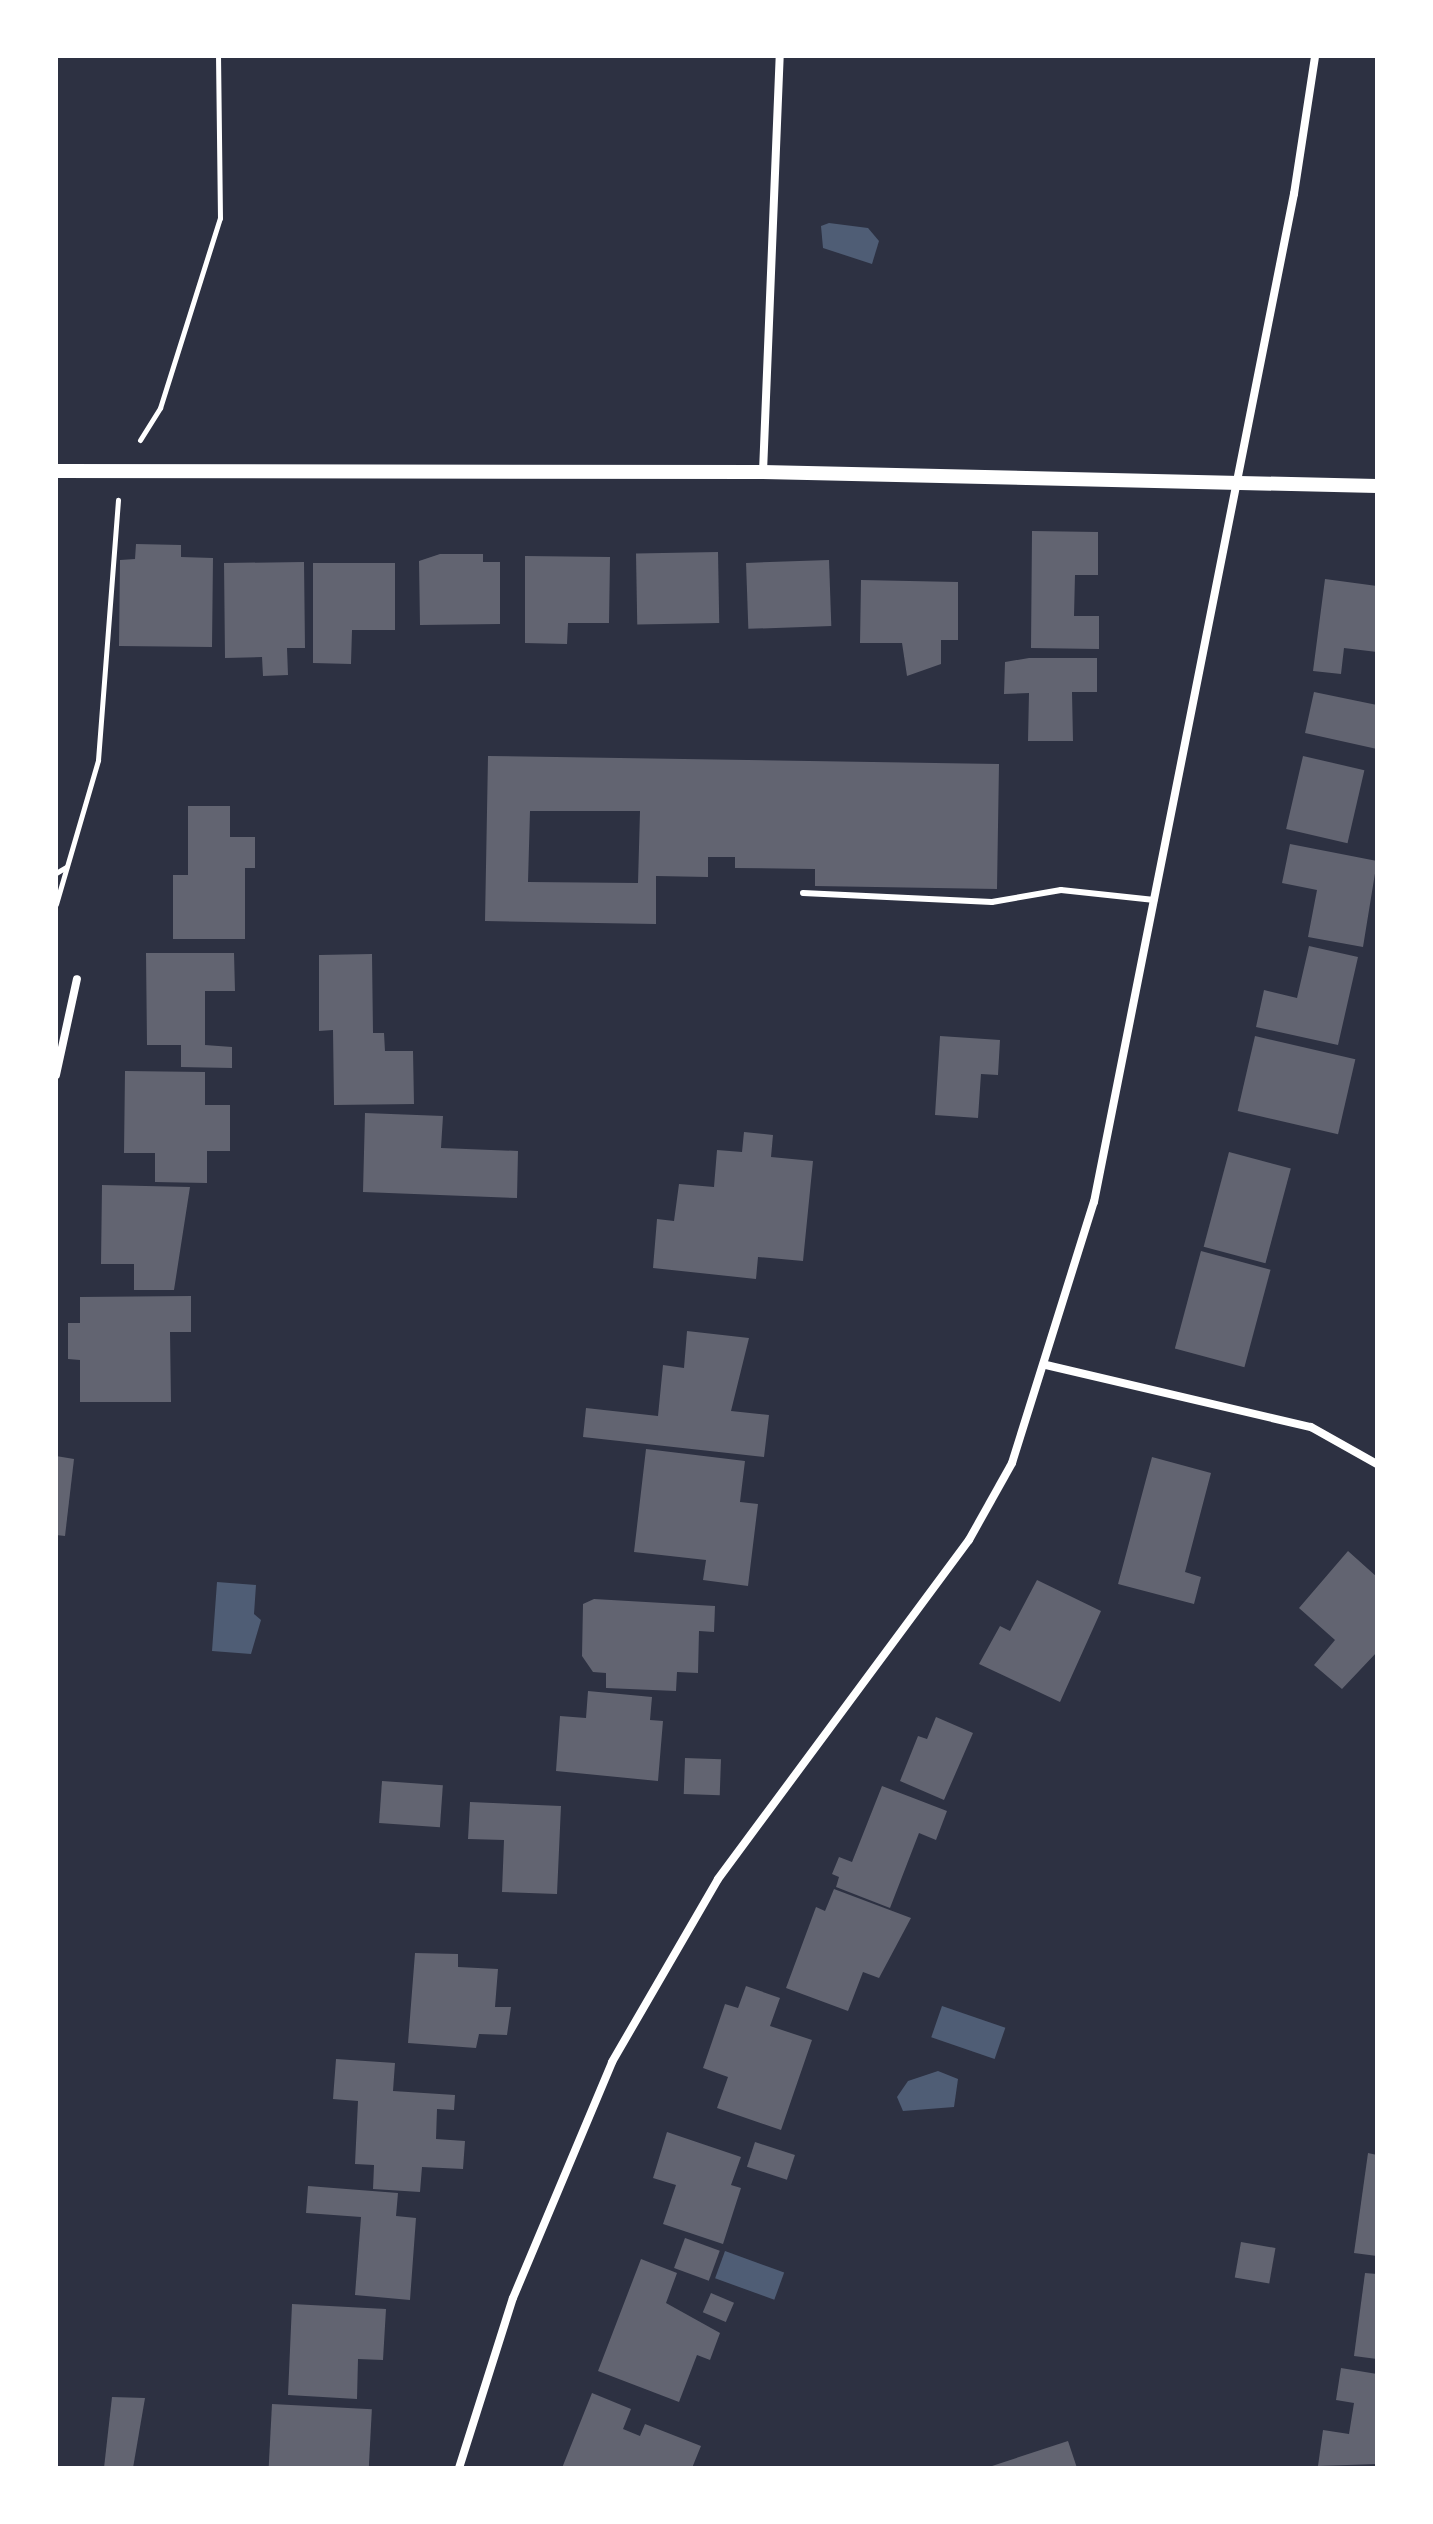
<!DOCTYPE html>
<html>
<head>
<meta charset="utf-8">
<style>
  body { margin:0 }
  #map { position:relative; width:1433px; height:2524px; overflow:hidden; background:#2d3142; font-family:"Public Sans",sans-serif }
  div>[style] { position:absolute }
  .water>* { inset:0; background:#4f5d75; transform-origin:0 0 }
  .building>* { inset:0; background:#626471; transform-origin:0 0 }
  .path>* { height:5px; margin:-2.5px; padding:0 2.5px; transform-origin:2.5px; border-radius:2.5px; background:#fff }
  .service>* { height:6px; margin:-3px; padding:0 3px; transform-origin:3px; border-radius:3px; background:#fff }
  .minor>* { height:8px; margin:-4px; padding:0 4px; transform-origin:4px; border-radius:4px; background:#fff }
  .tertiary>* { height:14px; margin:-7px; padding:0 7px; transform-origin:7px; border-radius:7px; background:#fff }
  span { translate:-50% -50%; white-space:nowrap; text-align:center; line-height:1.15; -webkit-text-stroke:8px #fff; paint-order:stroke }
  .frame { position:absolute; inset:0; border:58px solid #fff; pointer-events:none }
</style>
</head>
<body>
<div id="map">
  <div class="water">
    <div style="clip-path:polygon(829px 223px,868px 228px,879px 241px,872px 264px,823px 248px,821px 226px)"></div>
    <div style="clip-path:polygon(217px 1582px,256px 1585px,254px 1614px,261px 1620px,251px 1654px,212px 1651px)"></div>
    <div style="left:942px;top:2006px;width:67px;height:33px;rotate:19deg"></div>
    <div style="clip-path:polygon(938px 2071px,958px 2079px,954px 2107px,903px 2111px,897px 2097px,908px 2081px)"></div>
    <div style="left:725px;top:2251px;width:63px;height:29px;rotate:20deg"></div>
  </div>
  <div class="building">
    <div style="clip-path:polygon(1032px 531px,1098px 532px,1098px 575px,1075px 575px,1074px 616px,1099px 616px,1099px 649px,1031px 648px)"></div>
    <div style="clip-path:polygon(136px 544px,181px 545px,181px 557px,213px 558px,212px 647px,119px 646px,120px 560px,135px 559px)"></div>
    <div style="left:718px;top:552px;width:71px;height:82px;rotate:89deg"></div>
    <div style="clip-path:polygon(440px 554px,483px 554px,483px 562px,500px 562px,500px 624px,420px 625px,419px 561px)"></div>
    <div style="clip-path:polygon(525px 556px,610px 557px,609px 623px,568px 623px,567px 644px,525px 643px)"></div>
    <div style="left:829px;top:560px;width:66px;height:83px;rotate:88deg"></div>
    <div style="clip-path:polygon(304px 562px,305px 648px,287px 648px,288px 675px,263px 676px,262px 657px,225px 658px,224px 563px)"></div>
    <div style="clip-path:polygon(313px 563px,395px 563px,395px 630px,352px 630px,351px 664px,313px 663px)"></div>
    <div style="clip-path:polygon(1325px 579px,1377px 586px,1377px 652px,1344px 648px,1341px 674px,1313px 671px)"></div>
    <div style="clip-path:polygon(861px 580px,958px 582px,958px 640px,941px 640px,941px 664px,907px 676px,902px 643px,860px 643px)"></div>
    <div style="clip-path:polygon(1029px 658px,1097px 658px,1097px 692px,1072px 692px,1073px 741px,1028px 741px,1029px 693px,1004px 694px,1005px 662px)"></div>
    <div style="clip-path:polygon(1314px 692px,1377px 705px,1377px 749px,1305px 733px)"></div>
    <div style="clip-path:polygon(evenodd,488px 756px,999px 764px,997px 889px,815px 886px,815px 869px,735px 868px,735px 857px,708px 857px,708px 877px,656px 876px,656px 924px,485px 921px,488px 756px,530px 811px,640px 811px,638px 883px,528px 882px,530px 811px)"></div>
    <div style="left:1303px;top:756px;width:63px;height:75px;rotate:13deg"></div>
    <div style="clip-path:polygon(188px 806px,230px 806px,230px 837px,255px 837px,255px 868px,245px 868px,245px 939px,173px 939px,173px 875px,188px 875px)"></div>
    <div style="clip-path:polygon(1290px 844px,1377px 861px,1363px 947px,1308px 937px,1317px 890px,1282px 883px)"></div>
    <div style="clip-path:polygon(1309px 946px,1358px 957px,1338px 1045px,1256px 1027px,1264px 990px,1297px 998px)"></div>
    <div style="clip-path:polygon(146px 953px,234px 953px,235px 991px,205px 991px,205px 1045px,232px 1047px,232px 1068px,181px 1067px,181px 1045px,147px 1045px)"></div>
    <div style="clip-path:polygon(372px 954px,373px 1033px,384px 1033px,385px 1051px,413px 1051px,414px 1104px,334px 1105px,333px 1030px,319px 1031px,319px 955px)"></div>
    <div style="clip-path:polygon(940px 1036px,1000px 1040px,998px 1075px,981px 1074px,978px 1118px,935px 1115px)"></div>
    <div style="left:1255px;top:1036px;width:103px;height:77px;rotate:13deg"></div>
    <div style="clip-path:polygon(125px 1071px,205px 1072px,205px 1105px,230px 1105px,230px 1151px,207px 1151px,207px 1183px,155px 1182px,155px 1153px,124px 1153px)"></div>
    <div style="clip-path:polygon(365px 1113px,443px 1116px,441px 1148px,518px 1151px,517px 1198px,363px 1192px)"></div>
    <div style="clip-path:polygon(744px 1132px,773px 1135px,771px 1157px,813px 1161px,803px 1261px,758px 1257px,756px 1279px,653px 1268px,657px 1219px,674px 1221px,679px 1184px,714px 1187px,717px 1150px,742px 1152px)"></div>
    <div style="left:1229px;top:1152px;width:64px;height:98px;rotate:15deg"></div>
    <div style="clip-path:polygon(102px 1185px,190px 1187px,174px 1290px,134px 1290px,134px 1264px,101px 1264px)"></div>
    <div style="left:1201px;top:1251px;width:72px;height:101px;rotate:15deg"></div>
    <div style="clip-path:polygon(191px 1296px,191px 1332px,170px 1332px,171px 1402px,80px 1402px,80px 1360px,68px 1359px,68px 1323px,80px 1323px,80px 1297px)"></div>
    <div style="clip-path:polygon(687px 1331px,749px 1338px,731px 1411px,769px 1415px,764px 1457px,583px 1437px,586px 1408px,658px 1416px,663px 1365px,684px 1368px)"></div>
    <div style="clip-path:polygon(646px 1449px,745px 1461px,740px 1502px,758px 1504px,748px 1586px,703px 1580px,706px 1560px,634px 1552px)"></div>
    <div style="clip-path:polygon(56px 1456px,74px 1459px,65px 1536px,56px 1535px)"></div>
    <div style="clip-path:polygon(1152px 1457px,1211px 1473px,1185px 1572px,1201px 1577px,1194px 1604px,1118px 1584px)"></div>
    <div style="clip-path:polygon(1348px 1551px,1377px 1577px,1377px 1652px,1342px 1689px,1314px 1665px,1335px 1640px,1299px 1608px)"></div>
    <div style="clip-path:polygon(1037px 1580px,1101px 1611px,1060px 1702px,979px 1664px,1000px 1626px,1010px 1631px)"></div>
    <div style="clip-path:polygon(594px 1599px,715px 1606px,714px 1632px,699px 1631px,698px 1673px,677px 1672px,676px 1691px,606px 1688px,606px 1673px,593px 1672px,582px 1656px,583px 1604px)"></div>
    <div style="clip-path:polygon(588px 1691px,652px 1697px,650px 1720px,663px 1721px,658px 1781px,556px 1771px,560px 1716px,586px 1718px)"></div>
    <div style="clip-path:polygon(936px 1717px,973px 1733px,944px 1800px,900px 1781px,918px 1736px,927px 1739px)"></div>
    <div style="left:685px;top:1758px;width:36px;height:36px;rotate:2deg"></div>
    <div style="left:382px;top:1781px;width:61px;height:42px;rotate:4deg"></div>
    <div style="clip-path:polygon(882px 1786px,947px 1811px,936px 1840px,919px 1833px,890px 1908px,836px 1887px,839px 1877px,832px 1874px,839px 1857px,852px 1862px)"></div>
    <div style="clip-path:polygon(470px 1802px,561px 1806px,557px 1894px,502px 1892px,504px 1840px,468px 1839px)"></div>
    <div style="clip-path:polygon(834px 1889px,911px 1918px,879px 1978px,863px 1972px,848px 2011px,786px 1988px,816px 1907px,825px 1911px)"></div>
    <div style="clip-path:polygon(415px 1953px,458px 1954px,458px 1967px,498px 1969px,495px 2007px,511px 2007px,507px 2035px,479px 2034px,476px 2048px,408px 2043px)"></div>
    <div style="clip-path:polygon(746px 1986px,780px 1998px,770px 2026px,812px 2040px,781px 2130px,717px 2108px,728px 2077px,703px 2068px,725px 2004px,738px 2008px)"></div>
    <div style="clip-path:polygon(336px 2059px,395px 2063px,393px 2091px,455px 2095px,454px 2110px,437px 2109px,436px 2139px,465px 2141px,463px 2169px,422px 2167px,420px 2192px,373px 2189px,374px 2165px,355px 2164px,358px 2101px,333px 2099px)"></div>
    <div style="clip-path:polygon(667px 2132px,741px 2157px,731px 2185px,741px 2188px,723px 2244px,663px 2224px,676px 2185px,653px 2178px)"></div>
    <div style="left:755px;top:2142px;width:42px;height:26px;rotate:18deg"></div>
    <div style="clip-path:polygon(1368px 2153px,1377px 2155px,1377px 2256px,1354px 2253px)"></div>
    <div style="clip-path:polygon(308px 2186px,398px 2193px,396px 2216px,416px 2218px,410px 2300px,355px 2295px,361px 2217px,306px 2213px)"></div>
    <div style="left:685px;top:2238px;width:37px;height:32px;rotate:20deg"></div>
    <div style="left:1241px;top:2242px;width:35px;height:36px;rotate:10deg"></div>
    <div style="clip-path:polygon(641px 2259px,677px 2273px,666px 2303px,720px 2333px,710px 2360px,697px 2355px,679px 2402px,598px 2371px)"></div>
    <div style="clip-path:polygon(1365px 2273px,1377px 2274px,1377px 2359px,1354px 2356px)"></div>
    <div style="left:711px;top:2293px;width:25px;height:21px;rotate:23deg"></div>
    <div style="clip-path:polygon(292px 2304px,386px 2309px,383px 2360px,358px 2359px,357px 2399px,288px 2395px)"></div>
    <div style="clip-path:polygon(1341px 2368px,1377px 2374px,1377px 2464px,1318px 2466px,1323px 2430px,1349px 2434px,1354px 2403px,1336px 2400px)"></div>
    <div style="clip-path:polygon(592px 2393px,631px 2409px,623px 2429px,640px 2436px,645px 2424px,701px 2446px,692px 2468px,562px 2468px)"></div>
    <div style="clip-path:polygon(112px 2397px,145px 2398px,133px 2468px,104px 2468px)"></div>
    <div style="left:272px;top:2404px;width:100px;height:64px;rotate:3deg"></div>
    <div style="clip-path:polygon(1068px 2441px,1077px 2468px,989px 2468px,989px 2467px)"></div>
  </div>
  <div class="path">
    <div style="left:140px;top:440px;width:38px;rotate:-58deg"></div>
    <div style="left:160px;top:408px;width:199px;rotate:-72.5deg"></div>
    <div style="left:220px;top:218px;width:162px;rotate:-90.7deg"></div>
    <div style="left:56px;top:873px;width:12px;rotate:-31deg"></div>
    <div style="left:56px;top:904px;width:150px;rotate:-73.7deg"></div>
    <div style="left:98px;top:760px;width:261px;rotate:-85.6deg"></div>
  </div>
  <div class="service">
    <div style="left:803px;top:893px;width:189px;rotate:2.7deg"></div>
    <div style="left:992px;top:902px;width:70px;rotate:-9.9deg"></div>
    <div style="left:1061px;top:890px;width:94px;rotate:6.1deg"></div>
  </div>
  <div class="minor">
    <div style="left:763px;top:472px;width:416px;rotate:-87.7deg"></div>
    <div style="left:56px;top:1075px;width:98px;rotate:-77.7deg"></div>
    <div style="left:1046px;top:1365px;width:272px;rotate:13.2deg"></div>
    <div style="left:1311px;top:1427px;width:76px;rotate:29.3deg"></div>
    <div style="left:459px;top:2468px;width:178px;rotate:-72.4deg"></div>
    <div style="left:513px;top:2298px;width:256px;rotate:-67.2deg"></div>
    <div style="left:612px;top:2062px;width:211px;rotate:-59.9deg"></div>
    <div style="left:718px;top:1879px;width:422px;rotate:-53.5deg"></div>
    <div style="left:969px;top:1540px;width:88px;rotate:-60.8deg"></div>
    <div style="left:1012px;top:1463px;width:274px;rotate:-72.6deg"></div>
    <div style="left:1094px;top:1202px;width:1028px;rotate:-78.78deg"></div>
    <div style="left:1294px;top:194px;width:140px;rotate:-81.3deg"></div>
  </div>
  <div class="tertiary">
    <div style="left:56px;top:471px;width:707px;rotate:0.08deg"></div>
    <div style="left:763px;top:472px;width:614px;rotate:1.31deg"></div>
  </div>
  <div class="frame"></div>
</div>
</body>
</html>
